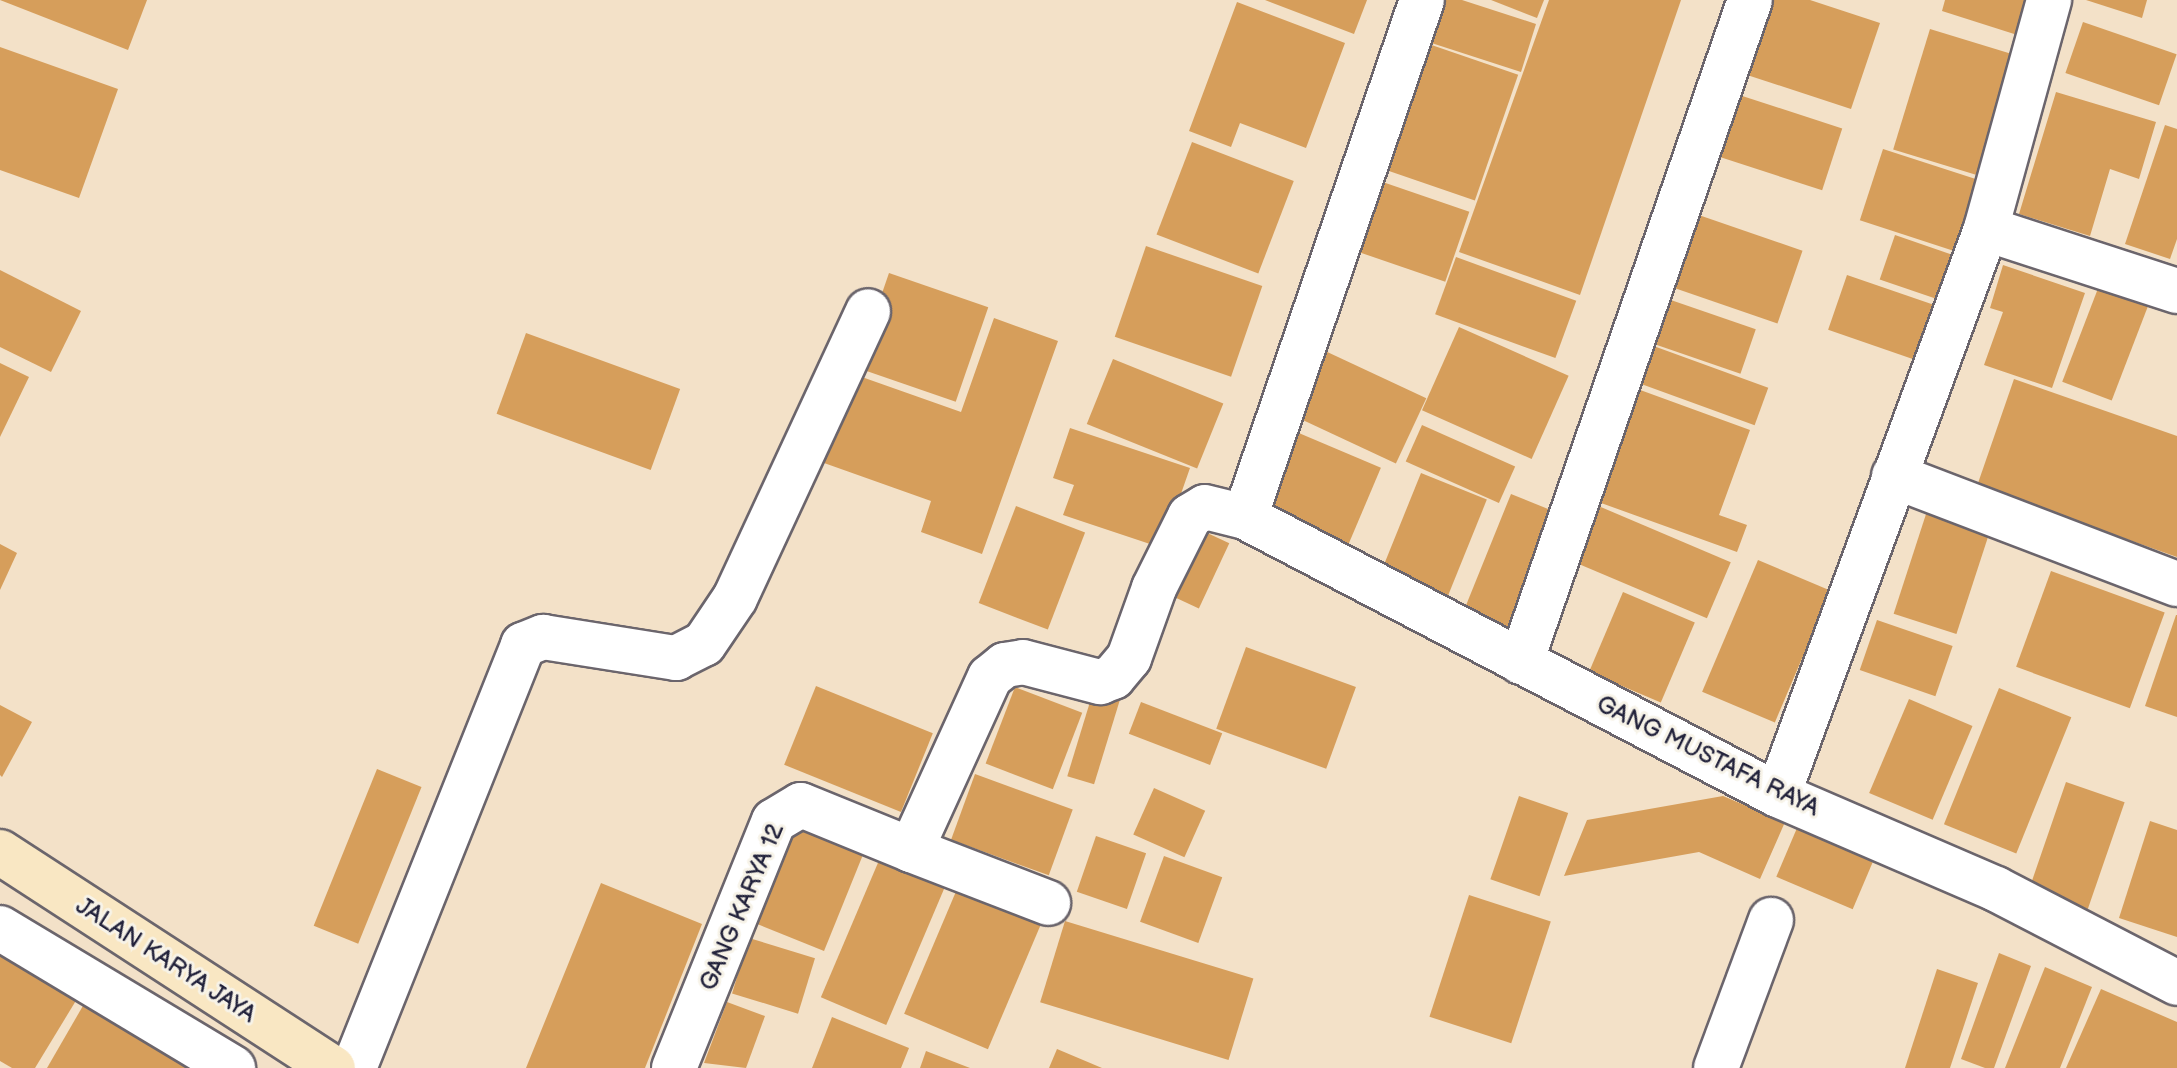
<!DOCTYPE html>
<html>
<head>
<meta charset="utf-8">
<style>
  body { margin:0 }
  #map { position:relative; width:2177px; height:1068px; overflow:hidden; background:#f3e1c8; font-family:"Balsamiq Sans",sans-serif }
  div>[style] { position:absolute }
  .building>* { inset:0; background:#d69e5b; transform-origin:0 0 }
  .roads { filter:drop-shadow(2px 0 #6b656c) drop-shadow(-2px 0 #6b656c) drop-shadow(0 2px #6b656c) drop-shadow(0 -2px #6b656c) }
  .minor>* { height:44px; margin:-22px; padding:0 22px; transform-origin:22px; border-radius:22px; background:#fff }
  .secondary>* { height:44px; margin:-22px; padding:0 22px; transform-origin:22px; border-radius:22px; background:#f9e7c3 }
  span { translate:-50% -50%; white-space:nowrap; text-align:center; line-height:1.15; -webkit-text-stroke:6px #f7f3e8; paint-order:stroke }
  .street-label { font-size:24px; color:#22223b }
</style>
</head>
<body>
<div id="map">
  <div class="building">
    <div style="clip-path:polygon(0 0,147px 0,128px 50px)"></div>
    <div style="clip-path:polygon(1265px 0,1367px 0,1354px 34px)"></div>
    <div style="clip-path:polygon(1425px 0,1462px 0,1536px 24px,1521px 72px,1413px 37px)"></div>
    <div style="clip-path:polygon(1491px 0,1544px 0,1537px 18px)"></div>
    <div style="clip-path:polygon(1549px 0,1681px 0,1580px 295px,1459px 252px)"></div>
    <div style="clip-path:polygon(1764px 0,1810px 0,1880px 23px,1851px 109px,1738px 72px)"></div>
    <div style="clip-path:polygon(1945px 0,2046px 0,2033px 40px,1942px 11px)"></div>
    <div style="clip-path:polygon(2086px 0,2147px 0,2142px 18px)"></div>
    <div style="clip-path:polygon(1237px 2px,1345px 43px,1306px 148px,1240px 123px,1231px 147px,1189px 131px)"></div>
    <div style="left:2083px;top:22px;width:99px;height:54px;rotate:19deg"></div>
    <div style="left:1930px;top:29px;width:101px;height:126px;rotate:17deg"></div>
    <div style="left:1417px;top:40px;width:107px;height:133px;rotate:19deg"></div>
    <div style="clip-path:polygon(0 47px,118px 89px,79px 198px,0 170px)"></div>
    <div style="left:1730px;top:92px;width:118px;height:65px;rotate:18deg"></div>
    <div style="clip-path:polygon(2056px 92px,2156px 122px,2139px 179px,2110px 169px,2090px 236px,2019px 214px)"></div>
    <div style="clip-path:polygon(2165px 125px,2177px 129px,2177px 239px,2170px 259px,2125px 244px)"></div>
    <div style="left:1192px;top:142px;width:109px;height:99px;rotate:21deg"></div>
    <div style="left:1883px;top:149px;width:112px;height:75px;rotate:18deg"></div>
    <div style="left:1371px;top:178px;width:104px;height:74px;rotate:19deg"></div>
    <div style="left:1690px;top:212px;width:119px;height:77px;rotate:19deg"></div>
    <div style="left:1895px;top:235px;width:62px;height:47px;rotate:19deg"></div>
    <div style="left:1146px;top:246px;width:123px;height:96px;rotate:19deg"></div>
    <div style="left:1456px;top:257px;width:128px;height:61px;rotate:20deg"></div>
    <div style="clip-path:polygon(2003px 265px,2085px 293px,2052px 388px,1984px 365px,2003px 312px,1990px 308px)"></div>
    <div style="clip-path:polygon(0 270px,81px 311px,51px 372px,0 347px)"></div>
    <div style="left:889px;top:273px;width:105px;height:100px;rotate:19deg"></div>
    <div style="left:1847px;top:275px;width:107px;height:58px;rotate:19deg"></div>
    <div style="left:2102px;top:278px;width:53px;height:111px;rotate:21deg"></div>
    <div style="left:1665px;top:298px;width:96px;height:47px;rotate:19deg"></div>
    <div style="clip-path:polygon(994px 318px,1058px 341px,982px 554px,921px 532px,931px 501px,810px 458px,842px 370px,961px 412px)"></div>
    <div style="left:1459px;top:327px;width:120px;height:91px;rotate:24deg"></div>
    <div style="left:526px;top:333px;width:164px;height:86px;rotate:20deg"></div>
    <div style="left:1648px;top:344px;width:128px;height:40px;rotate:20deg"></div>
    <div style="left:1323px;top:350px;width:114px;height:72px;rotate:25deg"></div>
    <div style="left:1113px;top:359px;width:119px;height:70px;rotate:22deg"></div>
    <div style="clip-path:polygon(0 363px,29px 377px,0 437px)"></div>
    <div style="clip-path:polygon(2014px 379px,2177px 436px,2177px 557px,1977px 486px)"></div>
    <div style="clip-path:polygon(1632px 387px,1750px 430px,1719px 515px,1747px 525px,1737px 552px,1590px 499px)"></div>
    <div style="left:1422px;top:425px;width:102px;height:40px;rotate:24deg"></div>
    <div style="clip-path:polygon(1070px 428px,1190px 468px,1162px 548px,1063px 515px,1074px 485px,1053px 478px)"></div>
    <div style="left:1287px;top:428px;width:102px;height:90px;rotate:23deg"></div>
    <div style="left:1421px;top:473px;width:71px;height:114px;rotate:22deg"></div>
    <div style="left:1511px;top:494px;width:52px;height:137px;rotate:22deg"></div>
    <div style="left:1589px;top:502px;width:154px;height:61px;rotate:23deg"></div>
    <div style="left:1016px;top:506px;width:74px;height:104px;rotate:21deg"></div>
    <div style="left:1927px;top:511px;width:66px;height:108px;rotate:18deg"></div>
    <div style="left:1203px;top:531px;width:29px;height:72px;rotate:25deg"></div>
    <div style="clip-path:polygon(0 544px,17px 553px,0 590px)"></div>
    <div style="left:1758px;top:560px;width:79px;height:143px;rotate:23deg"></div>
    <div style="left:2051px;top:571px;width:121px;height:102px;rotate:20deg"></div>
    <div style="left:1623px;top:592px;width:78px;height:87px;rotate:23deg"></div>
    <div style="clip-path:polygon(2176px 615px,2177px 615px,2177px 717px,2145px 706px)"></div>
    <div style="left:1877px;top:620px;width:80px;height:53px;rotate:19deg"></div>
    <div style="left:1246px;top:647px;width:117px;height:87px;rotate:20deg"></div>
    <div style="left:816px;top:686px;width:126px;height:85px;rotate:22deg"></div>
    <div style="left:1015px;top:687px;width:72px;height:82px;rotate:21deg"></div>
    <div style="left:1999px;top:688px;width:78px;height:147px;rotate:22deg"></div>
    <div style="left:1093px;top:692px;width:28px;height:88px;rotate:17deg"></div>
    <div style="left:1909px;top:699px;width:69px;height:102px;rotate:23deg"></div>
    <div style="left:1141px;top:702px;width:87px;height:34px;rotate:21deg"></div>
    <div style="clip-path:polygon(0 705px,32px 722px,2px 777px,0 775px)"></div>
    <div style="left:377px;top:769px;width:48px;height:169px;rotate:22deg"></div>
    <div style="left:975px;top:774px;width:104px;height:70px;rotate:20deg"></div>
    <div style="left:2066px;top:782px;width:62px;height:113px;rotate:19deg"></div>
    <div style="left:1154px;top:788px;width:56px;height:51px;rotate:24deg"></div>
    <div style="left:1519px;top:796px;width:52px;height:88px;rotate:19deg"></div>
    <div style="clip-path:polygon(1723px 796px,1785px 822px,1760px 879px,1699px 852px,1564px 876px,1587px 820px)"></div>
    <div style="left:800px;top:813px;width:74px;height:119px;rotate:22deg"></div>
    <div style="clip-path:polygon(2150px 821px,2177px 830px,2177px 937px,2119px 918px)"></div>
    <div style="left:1797px;top:828px;width:83px;height:53px;rotate:23deg"></div>
    <div style="left:1096px;top:836px;width:53px;height:59px;rotate:19deg"></div>
    <div style="left:883px;top:851px;width:71px;height:159px;rotate:23deg"></div>
    <div style="left:1164px;top:856px;width:62px;height:70px;rotate:20deg"></div>
    <div style="left:960px;top:882px;width:91px;height:143px;rotate:23deg"></div>
    <div style="clip-path:polygon(601px 883px,702px 924px,645px 1068px,526px 1068px)"></div>
    <div style="left:1469px;top:895px;width:86px;height:128px;rotate:18deg"></div>
    <div style="left:1065px;top:921px;width:197px;height:85px;rotate:17deg"></div>
    <div style="left:749px;top:938px;width:69px;height:58px;rotate:17deg"></div>
    <div style="clip-path:polygon(0 946px,80px 994px,35px 1068px,12px 1068px,0 1061px)"></div>
    <div style="clip-path:polygon(1999px 953px,2031px 966px,1994px 1068px,1985px 1068px,1961px 1059px)"></div>
    <div style="clip-path:polygon(2045px 967px,2092px 987px,2060px 1068px,2005px 1068px)"></div>
    <div style="clip-path:polygon(1937px 969px,1978px 983px,1950px 1068px,1905px 1068px)"></div>
    <div style="clip-path:polygon(2101px 989px,2177px 1022px,2177px 1068px,2066px 1068px)"></div>
    <div style="clip-path:polygon(727px 1002px,765px 1016px,746px 1068px,704px 1063px)"></div>
    <div style="clip-path:polygon(84px 1004px,194px 1068px,47px 1068px)"></div>
    <div style="clip-path:polygon(832px 1017px,909px 1048px,901px 1068px,812px 1068px)"></div>
    <div style="clip-path:polygon(1057px 1049px,1102px 1068px,1049px 1068px)"></div>
    <div style="clip-path:polygon(926px 1051px,970px 1068px,920px 1068px)"></div>
  </div>
  <div class="roads">
    <div class="minor">
      <div style="left:1986px;top:229px;width:201px;rotate:18deg"></div>
      <div style="left:1894px;top:476px;width:303px;rotate:20.9deg"></div>
      <div style="left:1245px;top:517px;width:546px;rotate:-71.1deg"></div>
      <div style="left:1521px;top:662px;width:700px;rotate:-70.92deg"></div>
      <div style="left:1778px;top:795px;width:603px;rotate:-69.82deg"></div>
      <div style="left:1986px;top:229px;width:238px;rotate:-74.6deg"></div>
      <div style="left:911px;top:850px;width:147px;rotate:21.1deg"></div>
      <div style="left:0;top:928px;width:272px;rotate:31deg"></div>
      <div style="left:354px;top:1068px;width:456px;rotate:-68.2deg"></div>
      <div style="left:523px;top:645px;width:22px;rotate:-22deg"></div>
      <div style="left:543px;top:637px;width:135px;rotate:9deg"></div>
      <div style="left:676px;top:658px;width:31px;rotate:-27deg"></div>
      <div style="left:704px;top:644px;width:55px;rotate:-56deg"></div>
      <div style="left:735px;top:598px;width:316px;rotate:-65.1deg"></div>
      <div style="left:674px;top:1068px;width:266px;rotate:-68deg"></div>
      <div style="left:774px;top:821px;width:31px;rotate:-31deg"></div>
      <div style="left:801px;top:805px;width:119px;rotate:22.2deg"></div>
      <div style="left:911px;top:850px;width:190px;rotate:-65.5deg"></div>
      <div style="left:990px;top:677px;width:19px;rotate:-39deg"></div>
      <div style="left:1005px;top:665px;width:18px;rotate:-9deg"></div>
      <div style="left:1023px;top:662px;width:80px;rotate:14.6deg"></div>
      <div style="left:1100px;top:682px;width:14px;rotate:-21deg"></div>
      <div style="left:1113px;top:677px;width:25px;rotate:-50deg"></div>
      <div style="left:1129px;top:658px;width:74px;rotate:-70.3deg"></div>
      <div style="left:1154px;top:588px;width:80px;rotate:-63.4deg"></div>
      <div style="left:1190px;top:516px;width:17px;rotate:-31deg"></div>
      <div style="left:1205px;top:507px;width:41px;rotate:14deg"></div>
      <div style="left:1245px;top:517px;width:601px;rotate:27.55deg"></div>
      <div style="left:1778px;top:795px;width:237px;rotate:23.3deg"></div>
      <div style="left:1996px;top:889px;width:204px;rotate:27.4deg"></div>
      <div style="left:1716px;top:1068px;width:158px;rotate:-69.6deg"></div>
    </div>
    <div class="secondary">
      <div style="left:0;top:852px;width:397px;rotate:33deg"></div>
    </div>
  </div>
  <div class="street-label">
    <span style="left:1708px;top:756px;rotate:26deg">GANG MUSTAFA RAYA</span>
    <span style="left:742px;top:907px;rotate:-67deg">GANG KARYA 12</span>
    <span style="left:166px;top:960px;rotate:33deg">JALAN KARYA JAYA</span>
  </div>
</div>
</body>
</html>
